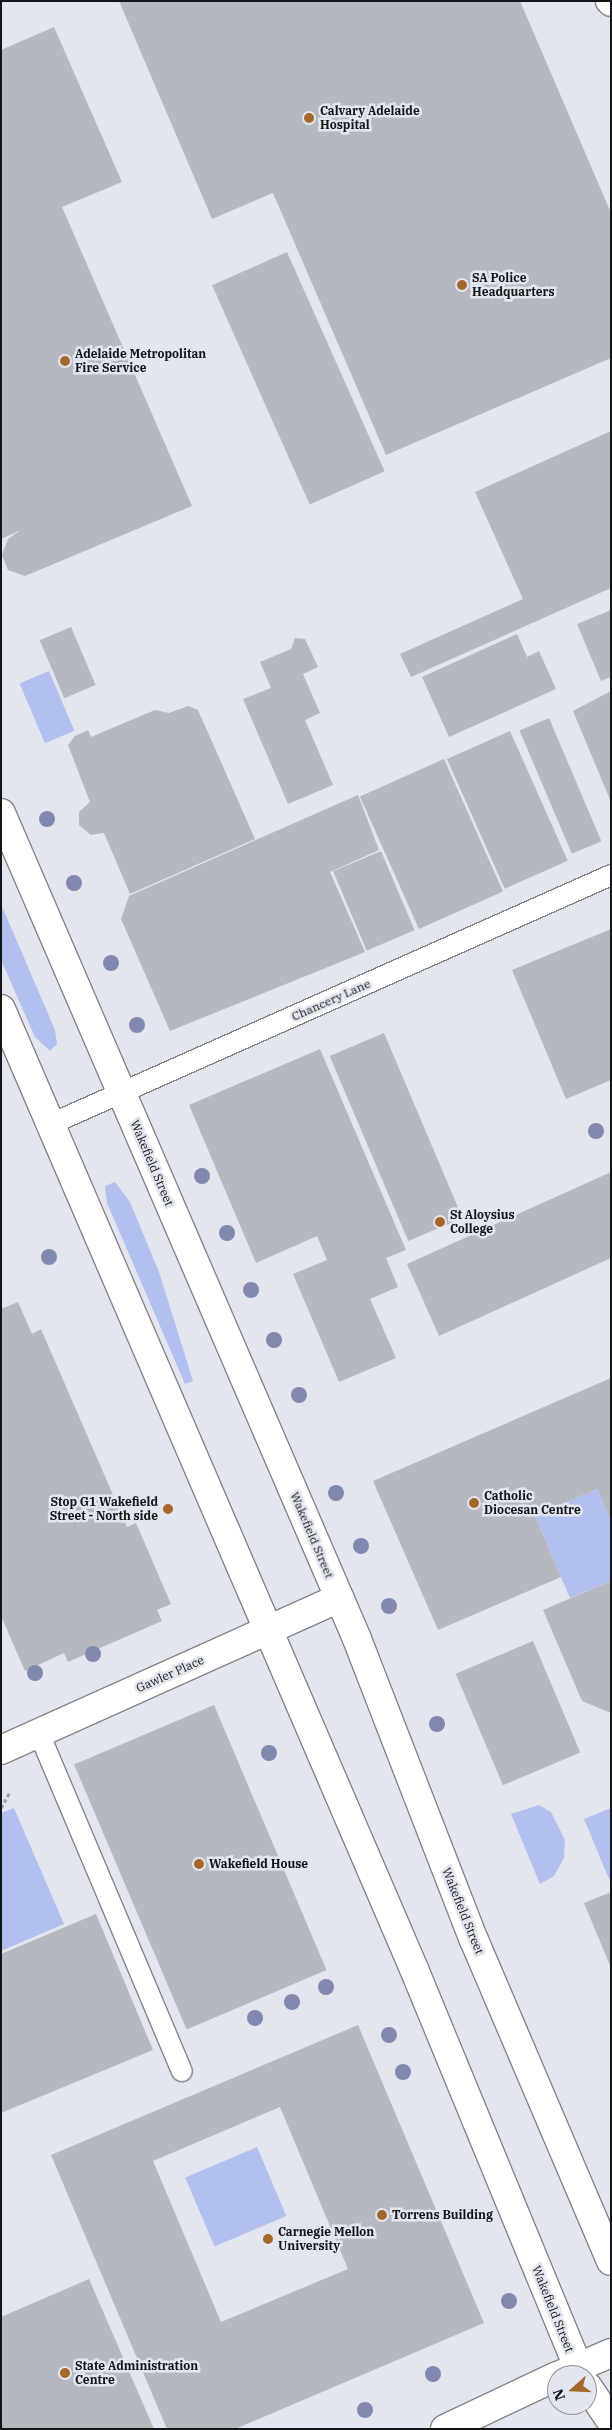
<!DOCTYPE html>
<html>
<head>
<meta charset="utf-8">
<style>
  body { margin:0 }
  #map { position:relative; width:612px; height:2430px; overflow:hidden; background:#e3e6ee; font-family:"IBM Plex Serif",serif }
  div>[style] { position:absolute }
  .green>* { inset:0; background:#b2c0ef; transform-origin:0 0 }
  .building>* { inset:0; background:#b6b8c0; transform-origin:0 0 }
  .path>* { height:3px; margin-top:-1.5px; transform-origin:0; background:repeating-linear-gradient(90deg,#9fa1a7 0 4px,transparent 0 6.5px) }
  .roads { filter:drop-shadow(1px 0 #83858d) drop-shadow(-1px 0 #83858d) drop-shadow(0 1px #83858d) drop-shadow(0 -1px #83858d) }
  .service>* { height:20px; margin:-10px; padding:0 10px; transform-origin:10px; border-radius:10px; background:#fff }
  .minor>* { height:28px; margin:-14px; padding:0 14px; transform-origin:14px; border-radius:14px; background:#fff }
  .tertiary>* { height:28px; margin:-14px; padding:0 14px; transform-origin:14px; border-radius:14px; background:#fff }
  .secondary>* { height:28px; margin:-14px; padding:0 14px; transform-origin:14px; border-radius:14px; background:#fff }
  .trees>* { width:16px; height:16px; margin:-8px; border-radius:50%; background:#8188af }
  .dots>* { width:14px; height:14px; translate:-50% -50%; box-sizing:border-box; border:2px solid #e3e6ee; border-radius:50% }
  span { translate:-50% -50%; white-space:nowrap; text-align:center; line-height:1.15; -webkit-text-stroke:5px #e3e6ee; paint-order:stroke }
  .poi-label { font-size:12px; color:#131417; font-weight:700 }
  .left { translate:0 -50%; text-align:left }
  .right { translate:-100% -50%; text-align:right }
  .street-label { font-size:12px; color:#131417 }
  .frame { position:absolute; inset:0; border:2px solid #131417; pointer-events:none }
  .north { position:absolute; left:547px; top:2365px; width:50px; height:50px; box-sizing:border-box; background:#e3e6ee; border:1px solid #909298; border-radius:50%; rotate:250deg; font-size:14px; font-weight:700; line-height:20px; text-align:center; color:#131417 }
  .north::after { content:''; display:block; margin:auto; width:18px; height:22px; background:#a5682b; clip-path:polygon(50% 0,100% 100%,50% 72%,0 100%) }
</style>
</head>
<body>
<div id="map">
  <div class="green">
    <div style="left:49px;top:671px;width:65px;height:32px;rotate:67deg"></div>
    <div style="clip-path:polygon(1px 904px,55px 1030px,57px 1044px,50px 1051px,35px 1037px,1px 960px)"></div>
    <div style="clip-path:polygon(115px 1182px,130px 1202px,159px 1272px,193px 1381px,185px 1384px,107px 1203px,105px 1186px)"></div>
    <div style="clip-path:polygon(597px 1489px,611px 1521px,611px 1581px,570px 1598px,535px 1516px)"></div>
    <div style="clip-path:polygon(539px 1805px,551px 1812px,565px 1840px,564px 1858px,554px 1876px,540px 1884px,511px 1814px)"></div>
    <div style="clip-path:polygon(14px 1808px,64px 1924px,1px 1951px,1px 1813px)"></div>
    <div style="clip-path:polygon(611px 1808px,611px 1878px,609px 1879px,584px 1819px)"></div>
    <div style="left:257px;top:2147px;width:75px;height:78px;rotate:67deg"></div>
  </div>
  <div class="building">
    <div style="clip-path:polygon(119px 1px,520px 1px,611px 213px,611px 358px,386px 455px,273px 193px,212px 219px)"></div>
    <div style="clip-path:polygon(54px 27px,122px 182px,62px 207px,192px 506px,25px 576px,8px 570px,2px 555px,8px 539px,21px 530px,1px 539px,1px 50px)"></div>
    <div style="left:287px;top:252px;width:240px;height:82px;rotate:66deg"></div>
    <div style="clip-path:polygon(611px 431px,611px 588px,411px 677px,400px 654px,523px 599px,475px 492px)"></div>
    <div style="clip-path:polygon(611px 610px,611px 677px,601px 681px,577px 624px)"></div>
    <div style="left:71px;top:627px;width:63px;height:34px;rotate:67deg"></div>
    <div style="clip-path:polygon(517px 634px,527px 657px,539px 651px,556px 689px,449px 737px,422px 677px)"></div>
    <div style="clip-path:polygon(295px 638px,305px 639px,318px 667px,303px 674px,320px 713px,305px 720px,333px 785px,288px 804px,243px 699px,271px 688px,260px 662px,291px 649px)"></div>
    <div style="clip-path:polygon(611px 691px,611px 802px,573px 711px)"></div>
    <div style="clip-path:polygon(188px 706px,198px 710px,255px 839px,130px 894px,104px 833px,91px 835px,79px 825px,79px 812px,90px 802px,68px 745px,75px 736px,88px 730px,91px 737px,155px 710px,169px 713px)"></div>
    <div style="left:549px;top:718px;width:134px;height:32px;rotate:67deg"></div>
    <div style="left:510px;top:731px;width:142px;height:69px;rotate:66deg"></div>
    <div style="left:444px;top:759px;width:145px;height:92px;rotate:66deg"></div>
    <div style="clip-path:polygon(358px 795px,379px 850px,330px 872px,365px 952px,170px 1031px,121px 919px,129px 896px)"></div>
    <div style="left:381px;top:851px;width:86px;height:52px;rotate:67deg"></div>
    <div style="clip-path:polygon(611px 929px,611px 1080px,566px 1099px,512px 970px)"></div>
    <div style="left:384px;top:1033px;width:201px;height:59px;rotate:67deg"></div>
    <div style="clip-path:polygon(320px 1049px,406px 1250px,386px 1258px,398px 1287px,370px 1299px,396px 1358px,339px 1382px,293px 1274px,327px 1260px,317px 1236px,256px 1263px,189px 1105px)"></div>
    <div style="clip-path:polygon(611px 1172px,611px 1258px,439px 1336px,407px 1264px)"></div>
    <div style="clip-path:polygon(18px 1302px,32px 1334px,41px 1329px,127px 1527px,136px 1523px,171px 1604px,157px 1610px,162px 1621px,68px 1662px,64px 1653px,25px 1671px,1px 1616px,1px 1309px)"></div>
    <div style="clip-path:polygon(611px 1378px,611px 1521px,597px 1489px,535px 1516px,561px 1577px,438px 1630px,373px 1481px)"></div>
    <div style="clip-path:polygon(611px 1581px,611px 1713px,582px 1701px,543px 1610px)"></div>
    <div style="left:533px;top:1641px;width:121px;height:84px;rotate:67deg"></div>
    <div style="left:214px;top:1705px;width:288px;height:152px;rotate:67deg"></div>
    <div style="clip-path:polygon(611px 1892px,611px 1968px,584px 1903px)"></div>
    <div style="clip-path:polygon(96px 1914px,153px 2050px,1px 2113px,1px 1954px)"></div>
    <div style="clip-path:polygon(evenodd,358px 2025px,484px 2323px,235px 2429px,167px 2429px,51px 2155px,358px 2025px,280px 2107px,348px 2269px,221px 2322px,153px 2161px,280px 2107px)"></div>
    <div style="clip-path:polygon(89px 2279px,154px 2429px,1px 2429px,1px 2317px)"></div>
  </div>
  <div class="path">
    <div style="left:1px;top:1808px;width:18px;rotate:-61deg"></div>
  </div>
  <div class="roads">
    <div class="service">
      <div style="left:51px;top:1124px;width:613px;rotate:-23.97deg"></div>
      <div style="left:39px;top:1733px;width:367px;rotate:67.1deg"></div>
    </div>
    <div class="minor">
      <div style="left:1px;top:1750px;width:371px;rotate:-24.2deg"></div>
    </div>
    <div class="tertiary">
      <div style="left:610px;top:1px;width:1px;rotate:45deg"></div>
    </div>
    <div class="secondary">
      <div style="left:1px;top:813px;width:899px;rotate:66.68deg"></div>
      <div style="left:357px;top:1639px;width:323px;rotate:68.8deg"></div>
      <div style="left:474px;top:1940px;width:349px;rotate:66.9deg"></div>
      <div style="left:1px;top:1009px;width:1045px;rotate:66.72deg"></div>
      <div style="left:414px;top:1969px;width:439px;rotate:67.6deg"></div>
      <div style="left:562px;top:2374px;width:53px;rotate:-23.2deg"></div>
      <div style="left:587px;top:2386px;width:42px;rotate:55.6deg"></div>
      <div style="left:445px;top:2429px;width:124px;rotate:-25.3deg"></div>
    </div>
  </div>
  <div class="trees">
    <div style="left:47px;top:819px"></div>
    <div style="left:74px;top:883px"></div>
    <div style="left:111px;top:963px"></div>
    <div style="left:137px;top:1025px"></div>
    <div style="left:596px;top:1131px"></div>
    <div style="left:202px;top:1176px"></div>
    <div style="left:227px;top:1233px"></div>
    <div style="left:49px;top:1257px"></div>
    <div style="left:251px;top:1290px"></div>
    <div style="left:274px;top:1340px"></div>
    <div style="left:299px;top:1395px"></div>
    <div style="left:336px;top:1493px"></div>
    <div style="left:361px;top:1546px"></div>
    <div style="left:389px;top:1606px"></div>
    <div style="left:93px;top:1654px"></div>
    <div style="left:35px;top:1673px"></div>
    <div style="left:437px;top:1724px"></div>
    <div style="left:269px;top:1753px"></div>
    <div style="left:326px;top:1987px"></div>
    <div style="left:292px;top:2002px"></div>
    <div style="left:255px;top:2018px"></div>
    <div style="left:389px;top:2035px"></div>
    <div style="left:403px;top:2072px"></div>
    <div style="left:509px;top:2301px"></div>
    <div style="left:433px;top:2374px"></div>
    <div style="left:365px;top:2410px"></div>
  </div>
  <div class="dots">
    <div style="left:309px;top:118px;background:#a5682b"></div>
    <div style="left:462px;top:285px;background:#a5682b"></div>
    <div style="left:65px;top:361px;background:#a5682b"></div>
    <div style="left:440px;top:1222px;background:#a5682b"></div>
    <div style="left:474px;top:1503px;background:#a5682b"></div>
    <div style="left:168px;top:1509px;background:#a5682b"></div>
    <div style="left:199px;top:1864px;background:#a5682b"></div>
    <div style="left:382px;top:2215px;background:#a5682b"></div>
    <div style="left:268px;top:2239px;background:#a5682b"></div>
    <div style="left:65px;top:2373px;background:#a5682b"></div>
  </div>
  <div class="poi-label">
    <span class="left" style="left:320px;top:118px">Calvary Adelaide<br>Hospital</span>
    <span class="left" style="left:472px;top:285px">SA Police<br>Headquarters</span>
    <span class="left" style="left:75px;top:361px">Adelaide Metropolitan<br>Fire Service</span>
    <span class="left" style="left:450px;top:1222px">St Aloysius<br>College</span>
    <span class="left" style="left:484px;top:1503px">Catholic<br>Diocesan Centre</span>
    <span class="right" style="left:158px;top:1509px">Stop G1 Wakefield<br>Street - North side</span>
    <span class="left" style="left:209px;top:1864px">Wakefield House</span>
    <span class="left" style="left:392px;top:2215px">Torrens Building</span>
    <span class="left" style="left:278px;top:2239px">Carnegie Mellon<br>University</span>
    <span class="left" style="left:75px;top:2373px">State Administration<br>Centre</span>
  </div>
  <div class="street-label">
    <span style="left:331px;top:1000px;rotate:-24deg">Chancery Lane</span>
    <span style="left:152px;top:1163px;rotate:67deg">Wakefield Street</span>
    <span style="left:312px;top:1535px;rotate:67deg">Wakefield Street</span>
    <span style="left:170px;top:1674px;rotate:-24deg">Gawler Place</span>
    <span style="left:463px;top:1911px;rotate:68deg">Wakefield Street</span>
    <span style="left:553px;top:2309px;rotate:68deg">Wakefield Street</span>
  </div>
  <div class="frame"></div>
  <div class="north">N</div>
</div>
</body>
</html>
